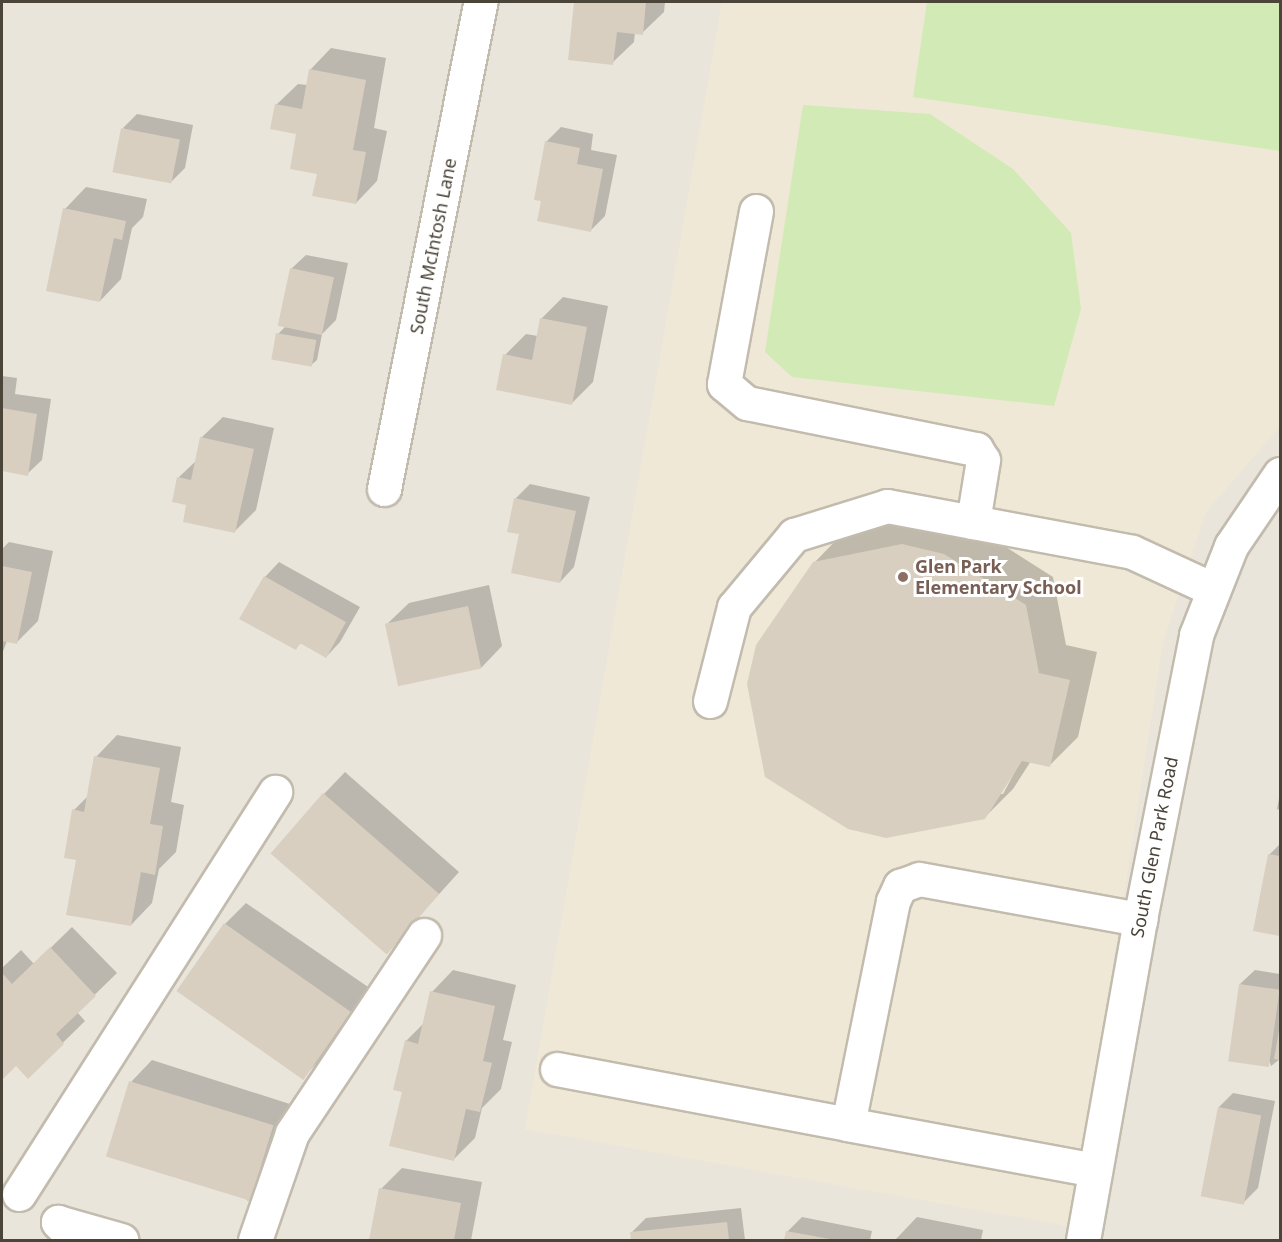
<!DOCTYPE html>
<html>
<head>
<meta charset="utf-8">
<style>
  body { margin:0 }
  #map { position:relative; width:1282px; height:1242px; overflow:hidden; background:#f6f3ec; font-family:"Noto Sans",sans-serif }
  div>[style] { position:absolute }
  .residential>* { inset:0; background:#eae5da; transform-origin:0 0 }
  .education>* { inset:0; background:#efe8d6 }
  .green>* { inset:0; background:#d2eab5 }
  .shadow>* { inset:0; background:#0003 }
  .building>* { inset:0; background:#d8cfc1; transform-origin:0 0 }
  .roads { filter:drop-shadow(2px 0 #c2bbae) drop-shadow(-2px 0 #c2bbae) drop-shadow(0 2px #c2bbae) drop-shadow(0 -2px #c2bbae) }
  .minor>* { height:33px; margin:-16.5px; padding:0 16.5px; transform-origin:16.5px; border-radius:16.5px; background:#fff }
  .dots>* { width:16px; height:16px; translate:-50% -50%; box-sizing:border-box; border:3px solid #fff; border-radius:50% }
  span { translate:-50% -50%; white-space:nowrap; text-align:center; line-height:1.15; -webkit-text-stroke:6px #fff; paint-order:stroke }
  .street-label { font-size:18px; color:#4b4439 }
  .education-label { font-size:18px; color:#785e54; font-weight:700 }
  .left { translate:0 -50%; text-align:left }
  .frame { position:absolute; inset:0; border:3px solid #4b4439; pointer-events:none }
</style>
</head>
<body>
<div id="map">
  <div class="residential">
    <div style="left:2px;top:2px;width:1278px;height:1238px"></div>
  </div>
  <div class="education">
    <div style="clip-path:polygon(722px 2px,1280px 2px,1280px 426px,1206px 512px,1163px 642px,1073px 1227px,525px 1129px)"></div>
  </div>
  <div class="green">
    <div style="clip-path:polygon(927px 2px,1280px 2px,1280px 151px,913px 97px)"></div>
    <div style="clip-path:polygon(803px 105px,930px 114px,1013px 169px,1071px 233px,1081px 309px,1054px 406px,792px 377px,765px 352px)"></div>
  </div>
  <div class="shadow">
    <div style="clip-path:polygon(576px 2px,665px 2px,664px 12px,642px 33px,635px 32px,634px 42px,612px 63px,569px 58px)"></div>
    <div style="clip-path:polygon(331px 48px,386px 58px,374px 128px,387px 131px,377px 181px,356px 203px,318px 173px,298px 133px,276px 105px,298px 84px,307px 85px,310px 70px)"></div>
    <div style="clip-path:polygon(137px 114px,193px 125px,185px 168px,171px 182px,123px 128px)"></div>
    <div style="clip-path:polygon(561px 127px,593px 134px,591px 150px,617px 155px,605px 216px,590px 231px,542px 200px,546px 142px)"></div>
    <div style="clip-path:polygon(86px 187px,147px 199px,143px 217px,132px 228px,121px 279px,100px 301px,65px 209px)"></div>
    <div style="clip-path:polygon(306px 255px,348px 263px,336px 320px,322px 334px,317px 360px,310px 366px,278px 334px,285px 327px,291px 269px)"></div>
    <div style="clip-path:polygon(563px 297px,608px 306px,593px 382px,572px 403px,505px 355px,526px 334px,538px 336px,541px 319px)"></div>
    <div style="clip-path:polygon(2px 376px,17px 378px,15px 394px,51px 399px,42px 460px,27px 474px,2px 470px)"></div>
    <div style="clip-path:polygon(223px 417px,274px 428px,256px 510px,235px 531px,188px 504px,179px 477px,197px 460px,201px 438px)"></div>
    <div style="clip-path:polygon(530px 484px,590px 497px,574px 567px,560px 582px,521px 533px,516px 498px)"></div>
    <div style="clip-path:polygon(evenodd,931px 517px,973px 526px,1053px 577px,1066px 645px,1097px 652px,1078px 737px,1050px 765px,1031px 761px,1013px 789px,984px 818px,814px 563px,842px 534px,931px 517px,1025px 753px,1003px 794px,999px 794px,1025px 753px)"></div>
    <div style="clip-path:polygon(9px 542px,53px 551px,38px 621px,17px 642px,7px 641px,2px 654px,2px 549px)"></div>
    <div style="clip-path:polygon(279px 562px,360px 607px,340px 642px,326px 657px,301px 643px,295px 648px,265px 577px)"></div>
    <div style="clip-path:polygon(489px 585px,502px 646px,481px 668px,387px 624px,409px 603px)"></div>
    <div style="clip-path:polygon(117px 735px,181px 747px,171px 802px,184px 805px,176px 852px,159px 869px,152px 903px,131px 925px,77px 859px,74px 810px,89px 795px,96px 757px)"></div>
    <div style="clip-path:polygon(345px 772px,459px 872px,386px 953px,324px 794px)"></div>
    <div style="clip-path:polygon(1280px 793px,1280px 810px,1277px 809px)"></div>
    <div style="clip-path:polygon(1280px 844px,1280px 935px,1254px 930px,1269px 855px)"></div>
    <div style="clip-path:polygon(246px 903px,371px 989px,324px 1056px,303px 1077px,225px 924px)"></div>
    <div style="clip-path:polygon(72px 927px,117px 973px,77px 1012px,85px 1021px,28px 1077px,16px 1064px,2px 1078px,2px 968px,21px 950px,34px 964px)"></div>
    <div style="clip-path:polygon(453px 970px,516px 985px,503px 1040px,512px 1042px,501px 1089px,482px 1108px,475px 1138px,453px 1160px,404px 1091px,406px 1041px,425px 1022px,432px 992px)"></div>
    <div style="clip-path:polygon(1255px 970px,1280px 974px,1280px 1059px,1271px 1066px,1240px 984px)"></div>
    <div style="clip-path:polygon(152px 1060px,293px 1105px,269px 1179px,248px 1201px,131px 1082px)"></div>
    <div style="clip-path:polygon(1233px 1093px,1275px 1101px,1258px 1188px,1244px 1202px,1219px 1107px)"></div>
    <div style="clip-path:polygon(402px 1168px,482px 1182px,471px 1240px,371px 1240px,381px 1189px)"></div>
    <div style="clip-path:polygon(741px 1208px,745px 1240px,632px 1240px,631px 1233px,646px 1218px)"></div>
    <div style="clip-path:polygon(802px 1217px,872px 1231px,870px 1240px,786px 1240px,787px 1232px)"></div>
    <div style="clip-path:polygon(917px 1217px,983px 1230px,981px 1240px,895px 1240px)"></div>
  </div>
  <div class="building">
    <div style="clip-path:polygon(574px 2px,646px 2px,643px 35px,617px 32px,613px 65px,568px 60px)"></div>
    <div style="clip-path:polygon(309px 69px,366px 80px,353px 150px,366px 152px,356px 204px,312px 196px,317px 174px,290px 169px,296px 134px,270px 129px,275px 104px,302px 109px)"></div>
    <div style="left:121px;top:128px;width:60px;height:45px;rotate:11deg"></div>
    <div style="clip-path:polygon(545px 141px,580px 148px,577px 164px,603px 169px,591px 232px,537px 221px,541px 201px,534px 200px)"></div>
    <div style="clip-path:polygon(63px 208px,126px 221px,122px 240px,114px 238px,100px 302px,46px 291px)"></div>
    <div style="left:290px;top:268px;width:45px;height:59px;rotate:12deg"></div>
    <div style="clip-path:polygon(540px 318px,587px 327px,572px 405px,496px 390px,503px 354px,532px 360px)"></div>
    <div style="left:276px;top:333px;width:41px;height:27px;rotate:10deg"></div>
    <div style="clip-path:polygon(2px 408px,37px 414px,28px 476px,2px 471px)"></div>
    <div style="clip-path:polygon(200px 437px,254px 449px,235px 533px,183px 522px,186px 505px,172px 502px,177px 477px,191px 480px)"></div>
    <div style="clip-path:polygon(514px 498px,576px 511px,560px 583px,511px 573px,519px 534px,507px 532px)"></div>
    <div style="clip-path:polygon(902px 544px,944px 554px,1026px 605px,1039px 673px,1070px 680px,1050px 767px,1022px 761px,985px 819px,886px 838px,848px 829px,765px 777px,747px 684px,756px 645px,813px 562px)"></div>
    <div style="clip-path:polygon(2px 566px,32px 572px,17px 644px,2px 641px)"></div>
    <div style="clip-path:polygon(264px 576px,346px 622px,326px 658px,300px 643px,296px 650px,239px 619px)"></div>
    <div style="left:468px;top:606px;width:64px;height:85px;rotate:78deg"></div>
    <div style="clip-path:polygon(94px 756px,160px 768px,150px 824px,163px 826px,155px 875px,141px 872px,131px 926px,66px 915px,76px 860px,64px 858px,72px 809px,84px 812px)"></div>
    <div style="left:323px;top:793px;width:154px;height:80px;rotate:41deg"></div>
    <div style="clip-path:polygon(1268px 854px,1280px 856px,1280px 936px,1253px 931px)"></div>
    <div style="left:224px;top:923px;width:155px;height:83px;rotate:35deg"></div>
    <div style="clip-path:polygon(50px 947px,96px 996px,56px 1034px,64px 1044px,28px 1079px,16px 1066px,2px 1080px,2px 973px,12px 984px)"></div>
    <div style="left:1239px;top:984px;width:41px;height:78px;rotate:8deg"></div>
    <div style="clip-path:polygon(430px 991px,495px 1006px,483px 1061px,492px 1063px,480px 1112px,466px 1109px,454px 1161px,389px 1146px,402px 1092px,393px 1090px,405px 1040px,418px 1044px)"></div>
    <div style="clip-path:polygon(1279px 1030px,1280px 1030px,1280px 1060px,1274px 1059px)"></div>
    <div style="left:129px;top:1081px;width:151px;height:79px;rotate:17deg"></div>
    <div style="left:1218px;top:1107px;width:44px;height:91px;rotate:11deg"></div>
    <div style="clip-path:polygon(379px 1188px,461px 1203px,454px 1240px,369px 1240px)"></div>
    <div style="clip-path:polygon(727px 1222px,729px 1240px,631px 1240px,630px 1232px)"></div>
    <div style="clip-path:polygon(786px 1231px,830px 1239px,830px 1240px,784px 1240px)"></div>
  </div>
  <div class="roads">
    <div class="minor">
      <div style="left:756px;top:211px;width:176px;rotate:100.5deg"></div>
      <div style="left:724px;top:384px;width:30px;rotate:40deg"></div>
      <div style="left:747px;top:403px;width:234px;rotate:11.4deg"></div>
      <div style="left:976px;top:449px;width:13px;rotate:58deg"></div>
      <div style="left:983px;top:460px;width:63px;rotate:99.2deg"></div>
      <div style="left:384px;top:489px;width:496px;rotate:-78.8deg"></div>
      <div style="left:710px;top:701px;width:97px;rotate:-75.7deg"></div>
      <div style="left:734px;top:607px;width:94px;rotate:-50.2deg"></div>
      <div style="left:794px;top:535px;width:97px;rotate:-17.3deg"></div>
      <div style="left:887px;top:506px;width:249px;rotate:10.6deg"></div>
      <div style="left:1132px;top:552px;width:88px;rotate:24.8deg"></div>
      <div style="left:557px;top:1069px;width:296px;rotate:10.7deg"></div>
      <div style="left:1095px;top:1170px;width:251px;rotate:-169.5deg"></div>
      <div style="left:848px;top:1124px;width:227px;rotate:-78.6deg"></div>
      <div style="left:893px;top:901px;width:17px;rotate:-65deg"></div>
      <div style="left:900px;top:886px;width:20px;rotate:-20deg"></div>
      <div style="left:919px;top:879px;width:225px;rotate:10.3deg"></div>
      <div style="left:19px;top:1194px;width:477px;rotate:-57.5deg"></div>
      <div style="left:75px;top:1240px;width:25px;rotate:-133deg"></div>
      <div style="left:58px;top:1222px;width:66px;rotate:15.9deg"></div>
      <div style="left:255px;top:1240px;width:113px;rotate:-70.9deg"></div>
      <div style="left:292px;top:1133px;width:238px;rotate:-56.3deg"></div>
      <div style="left:1083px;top:1240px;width:326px;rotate:-79.9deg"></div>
      <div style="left:1140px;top:919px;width:289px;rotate:-78.8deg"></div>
      <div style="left:1196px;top:635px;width:96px;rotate:-68.5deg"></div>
      <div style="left:1231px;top:546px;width:87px;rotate:-55.8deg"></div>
    </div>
  </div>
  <div class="dots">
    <div style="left:903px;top:577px;background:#8d6e63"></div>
  </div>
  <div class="street-label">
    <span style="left:433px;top:246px;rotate:-79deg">South McIntosh Lane</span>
    <span style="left:1154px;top:847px;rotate:-79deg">South Glen Park Road</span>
  </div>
  <div class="education-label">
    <span class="left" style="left:915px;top:577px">Glen Park<br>Elementary School</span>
  </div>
  <div class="frame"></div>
</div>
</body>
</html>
